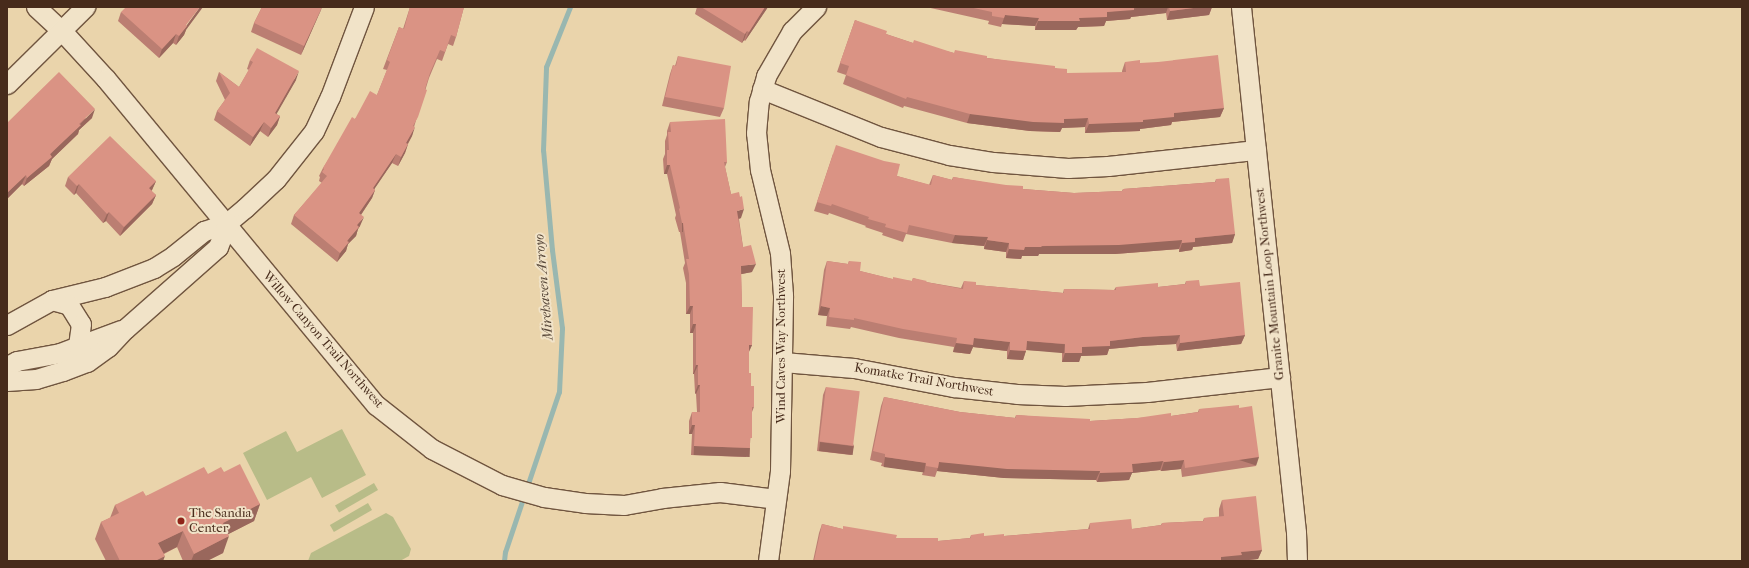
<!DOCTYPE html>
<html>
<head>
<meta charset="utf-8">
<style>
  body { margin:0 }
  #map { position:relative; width:1749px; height:568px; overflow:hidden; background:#ead4ab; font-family:"IM FELL French Canon",serif }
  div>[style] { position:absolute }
  .green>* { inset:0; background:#b8bc88; transform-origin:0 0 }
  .stream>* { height:5px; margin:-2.5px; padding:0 2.5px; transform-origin:2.5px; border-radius:2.5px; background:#99b7b0 }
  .roads { filter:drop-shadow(1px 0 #70553f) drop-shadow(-1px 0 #70553f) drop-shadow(0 1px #70553f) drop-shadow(0 -1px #70553f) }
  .street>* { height:19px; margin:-9.5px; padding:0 9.5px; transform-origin:9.5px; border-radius:9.5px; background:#f1e3c8 }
  .wall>* { inset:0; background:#bb7e72 }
  .shaded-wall>* { inset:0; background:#99675c; transform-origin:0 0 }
  .building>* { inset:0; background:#da9384; transform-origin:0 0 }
  .dots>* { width:11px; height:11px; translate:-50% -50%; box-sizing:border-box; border:2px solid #f1e3c8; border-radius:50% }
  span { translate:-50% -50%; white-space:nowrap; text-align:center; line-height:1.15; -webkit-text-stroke:4px #f1e3c8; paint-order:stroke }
  .street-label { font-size:13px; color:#472b1b }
  .poi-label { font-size:13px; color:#472b1b }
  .left { translate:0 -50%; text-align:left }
  .water-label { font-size:14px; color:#574739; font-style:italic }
  .frame { position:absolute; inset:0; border:8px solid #472b1b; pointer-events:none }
</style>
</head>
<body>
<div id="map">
  <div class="green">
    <div style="clip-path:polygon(342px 429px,366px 475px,322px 498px,311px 477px,267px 500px,243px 453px,286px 431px,297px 452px)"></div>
    <div style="left:374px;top:483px;width:8px;height:45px;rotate:60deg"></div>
    <div style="left:368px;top:503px;width:8px;height:44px;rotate:60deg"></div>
    <div style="clip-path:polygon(386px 513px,393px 517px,411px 549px,409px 556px,400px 561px,308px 561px,311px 553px)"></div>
  </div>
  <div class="stream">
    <div style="left:504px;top:561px;width:9px;rotate:-84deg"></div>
    <div style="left:505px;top:552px;width:169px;rotate:-71.4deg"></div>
    <div style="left:559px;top:392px;width:64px;rotate:-87.3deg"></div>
    <div style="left:562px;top:328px;width:79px;rotate:-97.3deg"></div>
    <div style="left:552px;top:250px;width:100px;rotate:-95.1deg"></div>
    <div style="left:543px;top:150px;width:83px;rotate:-87.9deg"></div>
    <div style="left:546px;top:67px;width:65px;rotate:-68.2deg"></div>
  </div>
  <div class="roads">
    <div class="street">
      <div style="left:36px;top:7px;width:35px;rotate:43deg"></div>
      <div style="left:62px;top:31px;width:65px;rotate:47.5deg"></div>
      <div style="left:106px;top:79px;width:423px;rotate:50.4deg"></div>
      <div style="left:376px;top:405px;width:71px;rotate:38.2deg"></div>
      <div style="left:432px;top:449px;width:79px;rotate:27.2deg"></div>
      <div style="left:502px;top:485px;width:44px;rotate:15.9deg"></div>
      <div style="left:544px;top:497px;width:41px;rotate:8.3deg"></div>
      <div style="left:585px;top:503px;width:39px;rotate:3deg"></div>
      <div style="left:624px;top:505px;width:39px;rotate:-10deg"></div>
      <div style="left:662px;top:498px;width:58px;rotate:-5.9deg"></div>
      <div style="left:720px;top:492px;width:56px;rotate:7.1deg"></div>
      <div style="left:1241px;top:7px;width:528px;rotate:84.02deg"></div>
      <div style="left:1296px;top:532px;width:29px;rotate:88deg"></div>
      <div style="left:7px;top:84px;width:110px;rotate:-44.6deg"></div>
      <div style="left:762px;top:89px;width:128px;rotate:22deg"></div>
      <div style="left:881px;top:137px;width:70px;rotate:14.8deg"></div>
      <div style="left:949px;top:155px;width:45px;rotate:9deg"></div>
      <div style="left:993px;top:162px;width:75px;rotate:4.6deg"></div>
      <div style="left:1068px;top:168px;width:40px;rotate:-2.9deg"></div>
      <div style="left:1108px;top:166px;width:149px;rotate:-6.2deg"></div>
      <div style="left:52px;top:300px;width:55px;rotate:-13.8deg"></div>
      <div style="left:105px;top:287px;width:53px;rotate:-21.2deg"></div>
      <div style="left:154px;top:268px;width:22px;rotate:-32deg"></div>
      <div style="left:173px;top:256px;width:40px;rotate:-39deg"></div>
      <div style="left:204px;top:231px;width:24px;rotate:-19deg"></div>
      <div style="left:227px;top:223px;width:23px;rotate:-40deg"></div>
      <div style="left:245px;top:208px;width:42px;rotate:-43.1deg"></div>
      <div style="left:276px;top:179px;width:61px;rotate:-51.6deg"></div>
      <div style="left:314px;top:131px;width:38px;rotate:-65deg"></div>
      <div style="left:330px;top:97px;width:96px;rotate:-69.3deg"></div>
      <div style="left:7px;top:325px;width:51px;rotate:-29.1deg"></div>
      <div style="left:52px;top:300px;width:18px;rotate:16deg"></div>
      <div style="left:69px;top:305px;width:22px;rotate:58deg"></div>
      <div style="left:81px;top:324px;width:22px;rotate:98deg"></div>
      <div style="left:78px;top:346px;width:19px;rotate:159deg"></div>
      <div style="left:60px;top:353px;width:44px;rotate:169.5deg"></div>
      <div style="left:17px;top:361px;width:11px;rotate:153deg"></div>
      <div style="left:78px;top:346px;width:46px;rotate:-20.4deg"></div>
      <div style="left:783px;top:362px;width:71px;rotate:4.8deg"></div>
      <div style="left:854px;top:368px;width:102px;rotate:10.8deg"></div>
      <div style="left:954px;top:387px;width:63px;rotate:6.3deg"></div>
      <div style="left:1017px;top:394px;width:48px;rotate:2.4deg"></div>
      <div style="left:1065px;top:396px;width:82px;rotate:-2.8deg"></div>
      <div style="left:1147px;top:392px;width:134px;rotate:-6.4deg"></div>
      <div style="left:7px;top:381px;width:29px;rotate:-4deg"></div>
      <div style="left:36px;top:379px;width:28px;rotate:-17deg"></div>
      <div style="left:63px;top:371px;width:26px;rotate:-21deg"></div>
      <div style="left:87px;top:362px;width:26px;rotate:-36deg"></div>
      <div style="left:108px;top:347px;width:25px;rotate:-47deg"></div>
      <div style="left:125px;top:329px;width:124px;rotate:-41.4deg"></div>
      <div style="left:218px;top:247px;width:26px;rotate:-69deg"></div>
      <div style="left:768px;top:561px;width:91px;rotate:-82.4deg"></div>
      <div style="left:780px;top:471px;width:176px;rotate:-89deg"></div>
      <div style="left:783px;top:295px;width:42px;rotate:-94.1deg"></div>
      <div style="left:780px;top:253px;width:85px;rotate:-103.5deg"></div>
      <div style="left:760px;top:170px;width:37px;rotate:-96deg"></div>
      <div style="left:756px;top:133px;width:32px;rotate:-85deg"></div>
      <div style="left:759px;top:101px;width:26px;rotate:-74deg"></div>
      <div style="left:766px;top:76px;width:52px;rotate:-60deg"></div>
      <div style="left:792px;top:31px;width:34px;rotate:-45deg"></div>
    </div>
  </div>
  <div class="wall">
    <div style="clip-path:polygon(262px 7px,322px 7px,301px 55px,251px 32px,254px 23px)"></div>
    <div style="clip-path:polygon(410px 7px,464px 7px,456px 37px,453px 46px,448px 44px,442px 61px,437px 59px,429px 78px,414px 127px,412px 136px,408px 144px,405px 153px,398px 166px,392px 163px,374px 189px,375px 190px,372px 198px,361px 215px,360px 226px,358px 229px,356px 236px,348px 244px,346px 251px,337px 262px,291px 224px,294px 215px,322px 183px,319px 181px,320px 177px,319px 176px,323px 168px,355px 119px,377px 95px,387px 70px,383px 69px,399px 27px,403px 29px)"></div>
    <div style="clip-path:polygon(697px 7px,768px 7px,745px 41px,744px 40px,742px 43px,695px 14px)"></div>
    <div style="clip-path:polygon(926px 7px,1212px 7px,1209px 15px,1167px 20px,1166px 13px,1131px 17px,1130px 19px,1106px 21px,1104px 26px,1078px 27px,1076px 30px,1035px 30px,1035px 26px,1002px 24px,1001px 27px,988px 24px,989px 21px)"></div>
    <div style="clip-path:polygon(121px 12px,186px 30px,184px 35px,176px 45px,173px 43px,159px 58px,118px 21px)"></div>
    <div style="clip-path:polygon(855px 20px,886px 34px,913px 43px,954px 53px,1055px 68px,1067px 73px,1122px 73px,1122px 71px,1125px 62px,1140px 63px,1224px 108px,1220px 117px,1172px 122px,1171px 125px,1140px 129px,1140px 131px,1085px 133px,1085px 127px,1062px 128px,1060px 132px,1030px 131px,967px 123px,904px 106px,903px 108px,843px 84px,846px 75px,837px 72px)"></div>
    <div style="clip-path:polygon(678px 56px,724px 108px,720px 117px,662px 106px,670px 74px,673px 65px,675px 66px)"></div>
    <div style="clip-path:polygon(250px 60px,296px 80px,276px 114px,280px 116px,277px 125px,268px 137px,260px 131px,250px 146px,214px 120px,217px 111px,225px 100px,216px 81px,219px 72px,239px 87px,249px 70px,247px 69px)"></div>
    <div style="clip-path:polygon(92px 118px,79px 130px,78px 134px,52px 159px,49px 166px,24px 186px,22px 184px,8px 198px,7px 202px,7px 123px)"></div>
    <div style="clip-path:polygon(670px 122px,727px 162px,725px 167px,731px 194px,741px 218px,739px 219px,743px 247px,752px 272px,741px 274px,742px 307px,752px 345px,749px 352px,749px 373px,754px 407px,752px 412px,750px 444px,746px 457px,691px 455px,692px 434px,689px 434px,689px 421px,692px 412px,697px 412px,696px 394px,695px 393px,694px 374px,693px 374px,693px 333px,690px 333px,690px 314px,686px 314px,686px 283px,683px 268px,685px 263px,680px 232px,679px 232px,675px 218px,676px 215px,667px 174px,664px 174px,663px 159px,665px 154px,665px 141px,667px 135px,667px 131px)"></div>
    <div style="clip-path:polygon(833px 154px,897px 176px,929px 185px,933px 175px,952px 180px,953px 177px,1023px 189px,1074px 193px,1122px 191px,1123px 189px,1215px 182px,1216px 179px,1235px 234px,1232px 243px,1193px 247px,1192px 250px,1179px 252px,1179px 249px,1115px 254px,1039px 254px,1038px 256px,1022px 256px,1021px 259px,1006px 258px,1006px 252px,984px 249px,984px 246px,952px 243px,906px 234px,903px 242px,882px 235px,883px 233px,865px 227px,866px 226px,829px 213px,828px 215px,814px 211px)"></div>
    <div style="clip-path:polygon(68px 177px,156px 181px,152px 190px,151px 191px,156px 195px,152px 204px,120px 236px,106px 221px,103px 223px,76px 193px,74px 195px,65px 186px)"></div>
    <div style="clip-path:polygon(827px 261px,848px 264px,849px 261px,860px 271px,892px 279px,912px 281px,913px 278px,926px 282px,961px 288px,964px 281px,976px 285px,1063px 293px,1064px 289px,1114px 290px,1116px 287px,1158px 287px,1185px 284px,1186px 281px,1200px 286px,1245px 335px,1241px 344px,1177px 351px,1176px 344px,1140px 346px,1109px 349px,1107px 355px,1081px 356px,1079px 362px,1062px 362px,1062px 352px,1026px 350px,1023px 360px,1007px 359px,1007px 351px,973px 347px,970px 354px,953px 352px,954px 347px,899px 338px,851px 327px,850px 329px,826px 326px,827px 316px,818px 315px,824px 270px)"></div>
    <div style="clip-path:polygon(826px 387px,854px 446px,851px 455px,817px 451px,823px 395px)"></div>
    <div style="clip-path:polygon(884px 397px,960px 412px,1015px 418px,1016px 415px,1090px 421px,1171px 416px,1198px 412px,1199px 409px,1239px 408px,1256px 466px,1182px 477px,1181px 469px,1161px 471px,1160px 470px,1132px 473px,1129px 480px,1097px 482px,1096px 480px,1004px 478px,937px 471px,935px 477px,922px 475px,923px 472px,881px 466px,882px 463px,870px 460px,881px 406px)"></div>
    <div style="clip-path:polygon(224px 472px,260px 504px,254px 521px,228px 534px,223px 553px,207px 561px,183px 561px,177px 547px,164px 554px,163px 561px,106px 561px,95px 539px,101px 522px,110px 518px,115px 505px,146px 496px,208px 474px)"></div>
    <div style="clip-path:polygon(1222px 500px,1262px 550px,1258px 559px,1239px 561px,813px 561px,819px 533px,822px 524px,842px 529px,896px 538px,938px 541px,970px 538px,971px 535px,984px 536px,1004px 536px,1088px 529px,1090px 523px,1132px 529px,1161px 525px,1162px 523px,1203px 521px,1204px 518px,1219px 517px,1219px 509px)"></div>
  </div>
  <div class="shaded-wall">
    <div style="clip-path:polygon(200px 7px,203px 7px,186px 30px,184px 35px,176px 45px,179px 36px)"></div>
    <div style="clip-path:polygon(322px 7px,321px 10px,301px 55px,304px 46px)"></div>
    <div style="clip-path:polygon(765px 7px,768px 7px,745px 41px,749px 32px)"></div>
    <div style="clip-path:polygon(1144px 7px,1168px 7px,1166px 13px,1131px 17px,1130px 19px,1106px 21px,1104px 26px,1078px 27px,1076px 30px,1035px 30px,1038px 21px,1079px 18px,1107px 12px)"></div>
    <div style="clip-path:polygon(1201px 7px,1212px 7px,1209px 15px,1167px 20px,1170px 11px)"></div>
    <div style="clip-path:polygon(1005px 15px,1039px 18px,1035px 26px,1002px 24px)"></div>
    <div style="clip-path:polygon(747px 31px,744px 40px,742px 43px,745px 34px)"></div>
    <div style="clip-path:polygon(176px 34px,173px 43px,159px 58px,162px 49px)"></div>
    <div style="clip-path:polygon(299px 71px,296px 80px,272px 122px,275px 113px)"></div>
    <div style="clip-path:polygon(1224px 108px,1220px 117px,1172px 122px,1171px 125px,1140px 129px,1140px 131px,1085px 133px,1089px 124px,1174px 113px)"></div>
    <div style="clip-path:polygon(95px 109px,92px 118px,79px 130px,78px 134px,52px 159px,49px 166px,24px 186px,27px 178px)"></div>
    <div style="clip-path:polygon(970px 114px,1064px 119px,1088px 118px,1085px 127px,1062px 128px,1060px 132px,1030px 131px,967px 123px)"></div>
    <div style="clip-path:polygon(280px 116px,277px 125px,268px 137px,271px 128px)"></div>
    <div style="clip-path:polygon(264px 122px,260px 131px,250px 146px,253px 137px)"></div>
    <div style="clip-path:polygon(415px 127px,412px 136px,403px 152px,406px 143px)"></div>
    <div style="clip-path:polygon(408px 144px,405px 153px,398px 166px,401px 157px)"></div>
    <div style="clip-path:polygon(396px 154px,392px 163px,369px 197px,373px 188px)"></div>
    <div style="clip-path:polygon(667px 165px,670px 165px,667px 174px,664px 174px)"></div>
    <div style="clip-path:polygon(26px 175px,22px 184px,7px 199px,7px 193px)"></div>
    <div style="clip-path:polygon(156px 181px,152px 190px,145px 197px,149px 188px)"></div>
    <div style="clip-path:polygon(79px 184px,76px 193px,74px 195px,77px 186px)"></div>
    <div style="clip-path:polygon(375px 190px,372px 198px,356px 222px,359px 213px)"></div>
    <div style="clip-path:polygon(156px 195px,152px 204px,120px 236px,124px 227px)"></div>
    <div style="clip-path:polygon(744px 209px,741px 218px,734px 220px,737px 211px)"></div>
    <div style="clip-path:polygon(109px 212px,106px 221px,103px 223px,107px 214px)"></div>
    <div style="clip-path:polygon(364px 217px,360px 226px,358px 229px,356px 236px,348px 244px,346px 251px,337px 262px,340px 253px,357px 225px)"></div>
    <div style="left:682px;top:223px;width:1px;height:9px"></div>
    <div style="clip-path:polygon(1235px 234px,1232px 243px,1193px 247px,1192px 250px,1179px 252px,1182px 243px,1195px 238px)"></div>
    <div style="clip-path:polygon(955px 235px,988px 237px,984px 246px,952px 243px)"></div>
    <div style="clip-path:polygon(987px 240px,1009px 243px,1006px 252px,984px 249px)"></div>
    <div style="clip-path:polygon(1182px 240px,1179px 249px,1115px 254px,1039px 254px,1038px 256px,1022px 256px,1021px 259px,1006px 258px,1009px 249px,1025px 247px)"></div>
    <div style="clip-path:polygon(756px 264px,752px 272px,737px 275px,741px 266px)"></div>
    <div style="clip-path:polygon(690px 306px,693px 306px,690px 314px,686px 314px)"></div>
    <div style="clip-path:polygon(821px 306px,830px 308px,827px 316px,818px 315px)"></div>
    <div style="clip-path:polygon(693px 324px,696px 324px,693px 333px,690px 333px)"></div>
    <div style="clip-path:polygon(1180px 335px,1176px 344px,1140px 346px,1109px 349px,1107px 355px,1081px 356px,1079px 362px,1062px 362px,1065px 353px,1082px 347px,1110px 341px,1143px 337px)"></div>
    <div style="clip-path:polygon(1245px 335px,1241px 344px,1177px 351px,1180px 343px)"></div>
    <div style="clip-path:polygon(974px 338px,1010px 342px,1007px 351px,973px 347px,970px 354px,953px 352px,956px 343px)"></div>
    <div style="left:1027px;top:341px;width:38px;height:9px;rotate:5deg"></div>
    <div style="clip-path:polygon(749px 345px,752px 345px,748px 353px)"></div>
    <div style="clip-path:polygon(1010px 350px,1026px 351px,1023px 360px,1007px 359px)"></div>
    <div style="clip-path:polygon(696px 365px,698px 365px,694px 374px,693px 374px)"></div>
    <div style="clip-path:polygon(698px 385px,700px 385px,696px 394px,695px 393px)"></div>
    <div style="clip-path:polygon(692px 425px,695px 425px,692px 434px,689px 434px)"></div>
    <div style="left:820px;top:442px;width:34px;height:9px;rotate:7deg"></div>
    <div style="left:694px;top:446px;width:56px;height:9px;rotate:2deg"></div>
    <div style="left:885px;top:457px;width:41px;height:10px;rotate:8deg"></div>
    <div style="left:1259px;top:457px;width:9px;height:75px;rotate:108deg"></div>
    <div style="clip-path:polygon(1184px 460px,1181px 469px,1161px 471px,1164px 462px)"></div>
    <div style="clip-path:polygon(1163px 461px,1160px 470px,1132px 473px,1129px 480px,1097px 482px,1100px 473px,1132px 464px)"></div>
    <div style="clip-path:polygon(939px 462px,1100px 471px,1096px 480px,1004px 478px,937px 471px)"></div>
    <div style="clip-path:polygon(260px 504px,254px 521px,217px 540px,223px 523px)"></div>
    <div style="clip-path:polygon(183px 531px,177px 547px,152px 559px,158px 543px)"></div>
    <div style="clip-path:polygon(229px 536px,223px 553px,207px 561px,191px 561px,194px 554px)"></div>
    <div style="clip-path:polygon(1262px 550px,1258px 559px,1239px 561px,1219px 561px,1221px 557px,1241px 552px)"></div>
    <div style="clip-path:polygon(165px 556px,163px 561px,155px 561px)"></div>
  </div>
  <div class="building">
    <div style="clip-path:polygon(126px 7px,200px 7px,186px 25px,187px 26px,179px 36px,176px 34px,162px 49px,121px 12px)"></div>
    <div style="clip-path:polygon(262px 7px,322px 7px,304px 46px,254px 23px)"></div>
    <div style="clip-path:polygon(410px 7px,464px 7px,456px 37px,451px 35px,445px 52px,440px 50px,430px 73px,425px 89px,427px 90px,418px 117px,413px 126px,415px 127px,406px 143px,408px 144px,401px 157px,396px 154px,373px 188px,375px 190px,359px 213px,364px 217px,357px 225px,359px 227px,347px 241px,349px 242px,340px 253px,294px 215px,327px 176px,322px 172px,324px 169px,323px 168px,352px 117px,355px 119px,370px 91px,377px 95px,390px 62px,387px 60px,399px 27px,404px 29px)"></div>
    <div style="clip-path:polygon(701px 7px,765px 7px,749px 32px,747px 31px,745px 34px)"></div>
    <div style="clip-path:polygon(969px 7px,1144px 7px,1134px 8px,1134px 10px,1107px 12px,1107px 17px,1079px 18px,1080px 21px,1038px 21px,1039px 18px,1005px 15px,1004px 18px,992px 16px,992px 12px)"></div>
    <div style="clip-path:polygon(1169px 7px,1201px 7px,1170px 11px)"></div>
    <div style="clip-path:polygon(855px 20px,887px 31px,886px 34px,913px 43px,914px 40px,954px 53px,955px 50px,987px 56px,987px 58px,1055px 66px,1055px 68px,1067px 69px,1067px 73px,1126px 72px,1125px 62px,1140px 60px,1140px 63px,1158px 62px,1218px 55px,1224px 108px,1174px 113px,1174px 117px,1143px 120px,1143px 122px,1089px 124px,1088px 118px,1064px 119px,1064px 123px,1033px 122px,970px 114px,907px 97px,906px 99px,846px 75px,849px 66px,840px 63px)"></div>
    <div style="clip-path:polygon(257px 48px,299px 71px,275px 113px,280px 116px,271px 128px,264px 122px,253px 137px,217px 111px,230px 93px,219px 72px,239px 87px,253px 62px,250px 60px)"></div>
    <div style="clip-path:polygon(678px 56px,731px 66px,724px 108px,665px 97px,673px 65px,676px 66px)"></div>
    <div style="clip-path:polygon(59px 72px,95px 109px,79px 124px,81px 125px,50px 154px,52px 157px,27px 178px,26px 175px,7px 193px,7px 123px)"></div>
    <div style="clip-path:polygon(725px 119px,727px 162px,724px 162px,731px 194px,739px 192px,740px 197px,742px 196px,744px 209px,737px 211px,743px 247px,751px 245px,756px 264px,741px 266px,742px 307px,753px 307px,752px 345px,749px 345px,749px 373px,751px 373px,751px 386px,754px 386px,754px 407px,752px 407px,752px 438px,750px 438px,750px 448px,694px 446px,695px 425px,692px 425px,692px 412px,700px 412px,700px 385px,698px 385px,698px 365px,696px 365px,696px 324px,693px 324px,693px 306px,690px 306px,689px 274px,686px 259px,689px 259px,683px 223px,682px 223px,679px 209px,680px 208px,670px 165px,667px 165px,667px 150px,669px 150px,668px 132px,671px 132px,670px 122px)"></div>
    <div style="clip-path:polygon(110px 136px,156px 181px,149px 188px,156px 195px,124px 227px,109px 212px,107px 214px,79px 184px,77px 186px,68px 177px)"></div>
    <div style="clip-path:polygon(836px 145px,884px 161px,900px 164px,897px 176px,931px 185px,933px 175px,953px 180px,953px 177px,1006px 185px,1023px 186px,1023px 189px,1074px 193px,1123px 191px,1123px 189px,1216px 182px,1216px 179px,1229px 178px,1235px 234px,1195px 238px,1195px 242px,1182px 243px,1182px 240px,1119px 245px,1041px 246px,1042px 247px,1025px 247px,1024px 250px,1009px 249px,1009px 243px,987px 240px,988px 237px,955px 235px,909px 225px,907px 233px,885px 227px,886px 224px,868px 219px,869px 217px,832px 204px,831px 206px,817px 202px)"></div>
    <div style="clip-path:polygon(827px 261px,848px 264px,849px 261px,861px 262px,860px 271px,893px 279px,893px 277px,912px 281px,913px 278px,927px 281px,926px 282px,963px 289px,964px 281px,976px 282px,976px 285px,1064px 293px,1064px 289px,1116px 290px,1116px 287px,1158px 283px,1158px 287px,1186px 284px,1186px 281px,1199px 280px,1200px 286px,1240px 282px,1245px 335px,1180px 343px,1180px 335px,1143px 337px,1110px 341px,1110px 346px,1082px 347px,1082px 353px,1065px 353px,1065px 344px,1027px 341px,1026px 351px,1010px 350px,1010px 342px,974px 338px,973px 345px,956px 343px,957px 338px,903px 329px,854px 318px,854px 320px,829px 317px,830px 308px,821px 306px)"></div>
    <div style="left:826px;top:387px;width:34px;height:55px;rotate:7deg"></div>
    <div style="clip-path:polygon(884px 397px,960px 412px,1016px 418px,1016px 415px,1090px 419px,1090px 421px,1137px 418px,1171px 413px,1171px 416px,1199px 412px,1199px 409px,1239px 405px,1239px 408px,1252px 406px,1259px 457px,1185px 468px,1184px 460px,1164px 462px,1163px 461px,1132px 464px,1133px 472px,1100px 473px,1100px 471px,1007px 469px,939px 462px,938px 468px,926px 466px,926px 463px,885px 457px,885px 454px,873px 451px)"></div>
    <div style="clip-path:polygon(240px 464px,260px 504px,223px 523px,229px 536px,194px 554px,183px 531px,158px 543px,165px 556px,155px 561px,120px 561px,101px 522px,119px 513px,115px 505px,143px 491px,146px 496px,204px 467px,208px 474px,221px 467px,224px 472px)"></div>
    <div style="clip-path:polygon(1256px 496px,1262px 550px,1241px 552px,1242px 555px,1221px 557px,1221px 561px,814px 561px,822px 524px,843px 529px,843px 526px,897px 535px,896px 538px,938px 538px,938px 541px,971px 538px,971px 535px,984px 533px,984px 536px,1004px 534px,1004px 536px,1090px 529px,1090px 523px,1131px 519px,1132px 529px,1162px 525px,1162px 523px,1204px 521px,1204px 518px,1224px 516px,1222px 500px)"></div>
  </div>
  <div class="dots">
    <div style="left:181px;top:521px;background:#8f2418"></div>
  </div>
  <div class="street-label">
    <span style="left:1270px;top:284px;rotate:-96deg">Granite Mountain Loop Northwest</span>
    <span style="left:323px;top:340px;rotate:49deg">Willow Canyon Trail Northwest</span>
    <span style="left:781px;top:346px;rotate:-90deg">Wind Caves Way Northwest</span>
    <span style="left:924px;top:380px;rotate:10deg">Komatke Trail Northwest</span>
  </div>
  <div class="poi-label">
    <span class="left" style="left:189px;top:521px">The Sandia<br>Center</span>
  </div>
  <div class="water-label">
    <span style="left:544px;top:287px;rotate:-95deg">Mirehaven Arroyo</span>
  </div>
  <div class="frame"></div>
</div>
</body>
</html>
